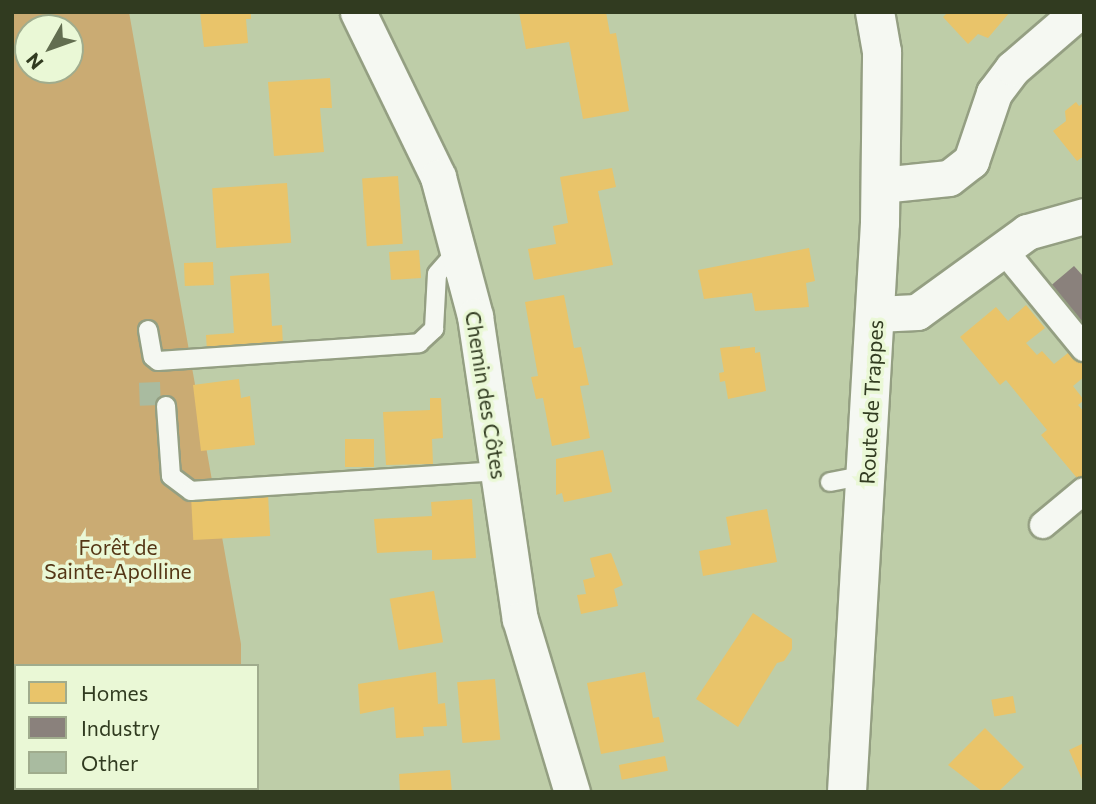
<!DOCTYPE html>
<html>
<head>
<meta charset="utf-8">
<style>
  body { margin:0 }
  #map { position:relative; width:1096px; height:804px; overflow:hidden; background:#becda8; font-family:Commissioner,sans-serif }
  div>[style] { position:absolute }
  .green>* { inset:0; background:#caab73 }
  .homes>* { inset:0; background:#e9c46a; transform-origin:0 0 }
  .industry>* { inset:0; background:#8a817c }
  .building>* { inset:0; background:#a9bba0; transform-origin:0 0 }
  .roads { filter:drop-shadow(2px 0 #949f82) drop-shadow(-2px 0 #949f82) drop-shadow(0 2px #949f82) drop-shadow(0 -2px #949f82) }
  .service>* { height:18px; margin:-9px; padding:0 9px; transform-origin:9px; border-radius:9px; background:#f5f8f2 }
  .pedestrian>* { height:26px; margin:-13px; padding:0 13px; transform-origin:13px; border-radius:13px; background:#f5f8f2 }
  .minor>* { height:35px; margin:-17.5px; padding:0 17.5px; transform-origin:17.5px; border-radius:17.5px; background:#f5f8f2 }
  .secondary>* { height:38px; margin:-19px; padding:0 19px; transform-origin:19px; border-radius:19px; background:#f5f8f2 }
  span { translate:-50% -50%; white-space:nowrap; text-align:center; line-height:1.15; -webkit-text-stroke:7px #eaf8d6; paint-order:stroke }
  .street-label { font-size:21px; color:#313b20 }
  .park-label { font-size:21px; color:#543615 }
  .frame { position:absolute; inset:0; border:14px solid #313b20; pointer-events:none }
  .legend { position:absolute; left:14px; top:664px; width:245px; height:126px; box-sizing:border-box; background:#eaf8d6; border:2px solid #a0ac8d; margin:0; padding:9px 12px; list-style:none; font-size:21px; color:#313b20 }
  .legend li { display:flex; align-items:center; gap:14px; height:35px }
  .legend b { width:35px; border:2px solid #a0ac8d }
  .north { position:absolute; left:14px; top:14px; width:70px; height:70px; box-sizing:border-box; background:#eaf8d6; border:2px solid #a0ac8d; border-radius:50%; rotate:230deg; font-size:19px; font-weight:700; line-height:28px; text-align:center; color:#313b20 }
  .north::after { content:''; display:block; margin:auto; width:24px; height:32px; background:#626e50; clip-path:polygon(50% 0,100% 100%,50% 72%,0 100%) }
</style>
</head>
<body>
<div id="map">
  <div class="green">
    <div style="clip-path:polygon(evenodd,12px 12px,129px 12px,241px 644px,241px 666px,16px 666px,16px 788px,240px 792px,12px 792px,12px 12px,28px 28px,70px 28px,70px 70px,28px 70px,28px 28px)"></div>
  </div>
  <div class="homes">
    <div style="clip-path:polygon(200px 12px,251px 12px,251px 19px,246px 19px,248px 43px,204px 47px)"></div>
    <div style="clip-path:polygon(519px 12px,606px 12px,610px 34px,616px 33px,629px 111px,583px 119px,569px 42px,526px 49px)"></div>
    <div style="clip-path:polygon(948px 12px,1010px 12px,988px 38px,978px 34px,968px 44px,943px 17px)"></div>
    <div style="clip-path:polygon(330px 78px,332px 108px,320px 108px,324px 152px,274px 156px,268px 82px)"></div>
    <div style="clip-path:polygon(1076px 102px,1079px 106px,1084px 103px,1084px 156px,1077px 161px,1053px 131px,1066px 121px,1065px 111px)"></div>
    <div style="clip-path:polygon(612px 168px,616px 187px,598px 191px,613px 265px,534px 280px,528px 249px,556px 244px,553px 226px,568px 223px,560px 177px)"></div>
    <div style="left:398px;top:176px;width:68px;height:36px;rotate:86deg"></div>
    <div style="left:287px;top:183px;width:60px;height:75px;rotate:86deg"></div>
    <div style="clip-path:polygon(809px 248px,815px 281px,806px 283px,809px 307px,755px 311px,752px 293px,704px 299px,698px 270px)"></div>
    <div style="left:419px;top:250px;width:28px;height:30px;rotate:86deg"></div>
    <div style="left:213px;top:262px;width:23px;height:29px;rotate:88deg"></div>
    <div style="clip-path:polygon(269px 273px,272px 326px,282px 325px,283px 346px,207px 352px,206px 335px,234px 333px,230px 276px)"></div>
    <div style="clip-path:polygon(564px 295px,574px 348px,581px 347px,589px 385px,580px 386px,590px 438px,552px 446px,543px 398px,536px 399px,531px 377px,538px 376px,525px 302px)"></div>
    <div style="clip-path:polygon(1026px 305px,1045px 328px,1026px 343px,1037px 355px,1042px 351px,1054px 364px,1073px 349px,1084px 362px,1084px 377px,1073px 386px,1084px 400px,1078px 405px,1084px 412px,1082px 484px,1041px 435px,1047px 430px,1006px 380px,1000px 385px,960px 337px,996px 307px,1008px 321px)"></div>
    <div style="clip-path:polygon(740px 346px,740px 349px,755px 347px,755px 353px,760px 352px,766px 391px,728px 399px,725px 381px,720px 382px,719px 373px,724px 372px,720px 348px)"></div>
    <div style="clip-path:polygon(239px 379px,241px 398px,250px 396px,255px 445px,201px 451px,193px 385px)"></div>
    <div style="clip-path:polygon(430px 398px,441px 398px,443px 438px,432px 439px,433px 464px,386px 465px,383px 412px,430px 410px)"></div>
    <div style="left:345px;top:439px;width:29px;height:28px"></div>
    <div style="clip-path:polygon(603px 450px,612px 492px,564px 502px,562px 493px,556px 495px,556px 459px)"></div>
    <div style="left:268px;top:494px;width:42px;height:77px;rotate:87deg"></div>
    <div style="clip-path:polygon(472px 499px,476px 558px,432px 560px,432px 550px,377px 553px,374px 519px,432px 516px,431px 502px)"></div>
    <div style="clip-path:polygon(767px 509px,777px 562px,703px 576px,699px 551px,731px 545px,726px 517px)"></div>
    <div style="clip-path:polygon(611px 553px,623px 585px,614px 589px,618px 606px,581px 614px,577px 595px,586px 594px,583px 580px,595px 577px,590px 558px)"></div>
    <div style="left:434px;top:591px;width:52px;height:45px;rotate:80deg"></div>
    <div style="clip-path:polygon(753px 613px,792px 639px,792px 649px,784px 661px,777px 663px,738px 727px,696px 699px)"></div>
    <div style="clip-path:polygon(436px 672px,438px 704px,445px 703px,447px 726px,423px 727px,424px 736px,396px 738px,394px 707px,360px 714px,358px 684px)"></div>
    <div style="clip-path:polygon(645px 672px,653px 718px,659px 717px,664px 742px,601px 754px,587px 683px)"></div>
    <div style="left:495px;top:679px;width:61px;height:38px;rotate:85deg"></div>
    <div style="left:1013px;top:696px;width:17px;height:22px;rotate:80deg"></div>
    <div style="clip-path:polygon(985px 728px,1024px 767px,998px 792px,983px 792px,948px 765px)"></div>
    <div style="clip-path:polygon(1084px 743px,1084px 784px,1069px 750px)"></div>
    <div style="left:665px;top:756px;width:15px;height:47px;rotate:79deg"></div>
    <div style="clip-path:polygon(450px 770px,452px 792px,400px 792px,399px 774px)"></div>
  </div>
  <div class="industry">
    <div style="clip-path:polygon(1074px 266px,1084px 277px,1084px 331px,1048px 288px)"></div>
  </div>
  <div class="building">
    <div style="left:160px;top:382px;width:23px;height:21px;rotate:88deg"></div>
  </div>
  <div class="roads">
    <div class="service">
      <div style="left:148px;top:330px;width:27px;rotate:80deg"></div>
      <div style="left:153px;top:357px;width:6px;rotate:39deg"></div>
      <div style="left:158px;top:361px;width:262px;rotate:-3.9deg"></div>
      <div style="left:419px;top:343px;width:21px;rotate:-43deg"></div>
      <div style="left:434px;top:329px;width:55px;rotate:-86.9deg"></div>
      <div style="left:437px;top:274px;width:30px;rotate:-49deg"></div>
      <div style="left:166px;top:406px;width:70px;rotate:85.9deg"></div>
      <div style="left:171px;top:476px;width:25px;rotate:37deg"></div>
      <div style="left:191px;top:491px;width:308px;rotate:-3.7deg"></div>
      <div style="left:830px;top:482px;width:37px;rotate:-11deg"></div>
    </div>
    <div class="pedestrian">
      <div style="left:1003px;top:249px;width:128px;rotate:50.7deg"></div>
      <div style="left:1043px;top:525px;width:53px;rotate:-39.7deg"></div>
    </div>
    <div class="minor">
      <div style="left:358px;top:12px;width:183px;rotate:64.1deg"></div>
      <div style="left:438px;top:177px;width:144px;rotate:75.1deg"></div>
      <div style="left:475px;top:316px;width:306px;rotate:81.6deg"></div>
      <div style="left:520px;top:619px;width:181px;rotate:73.3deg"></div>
      <div style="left:881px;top:185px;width:68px;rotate:-5.9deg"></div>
      <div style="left:949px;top:178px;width:28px;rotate:-38deg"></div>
      <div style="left:971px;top:161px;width:72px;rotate:-71.3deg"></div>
      <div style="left:994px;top:93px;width:31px;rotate:-53deg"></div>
      <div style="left:1013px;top:68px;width:86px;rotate:-40.7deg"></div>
      <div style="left:876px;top:314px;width:41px;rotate:-2.8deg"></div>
      <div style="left:917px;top:312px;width:136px;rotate:-36deg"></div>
      <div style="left:1027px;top:232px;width:59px;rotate:-15.7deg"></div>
    </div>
    <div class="secondary">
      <div style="left:847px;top:792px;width:570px;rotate:-86.68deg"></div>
      <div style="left:880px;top:223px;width:171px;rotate:-89.3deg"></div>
      <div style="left:882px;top:52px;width:41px;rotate:-99.9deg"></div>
    </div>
  </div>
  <div class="street-label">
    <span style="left:486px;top:395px;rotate:81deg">Chemin des Côtes</span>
    <span style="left:871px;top:402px;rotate:-87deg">Route de Trappes</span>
  </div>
  <div class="park-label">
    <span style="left:118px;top:559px">Forêt de<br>Sainte-Apolline</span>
  </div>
  <div class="frame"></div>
  <ul class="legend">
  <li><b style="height:19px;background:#e9c46a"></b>Homes</li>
  <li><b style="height:19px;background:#8a817c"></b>Industry</li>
  <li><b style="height:19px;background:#a9bba0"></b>Other</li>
  </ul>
  <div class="north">N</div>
</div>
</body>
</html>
